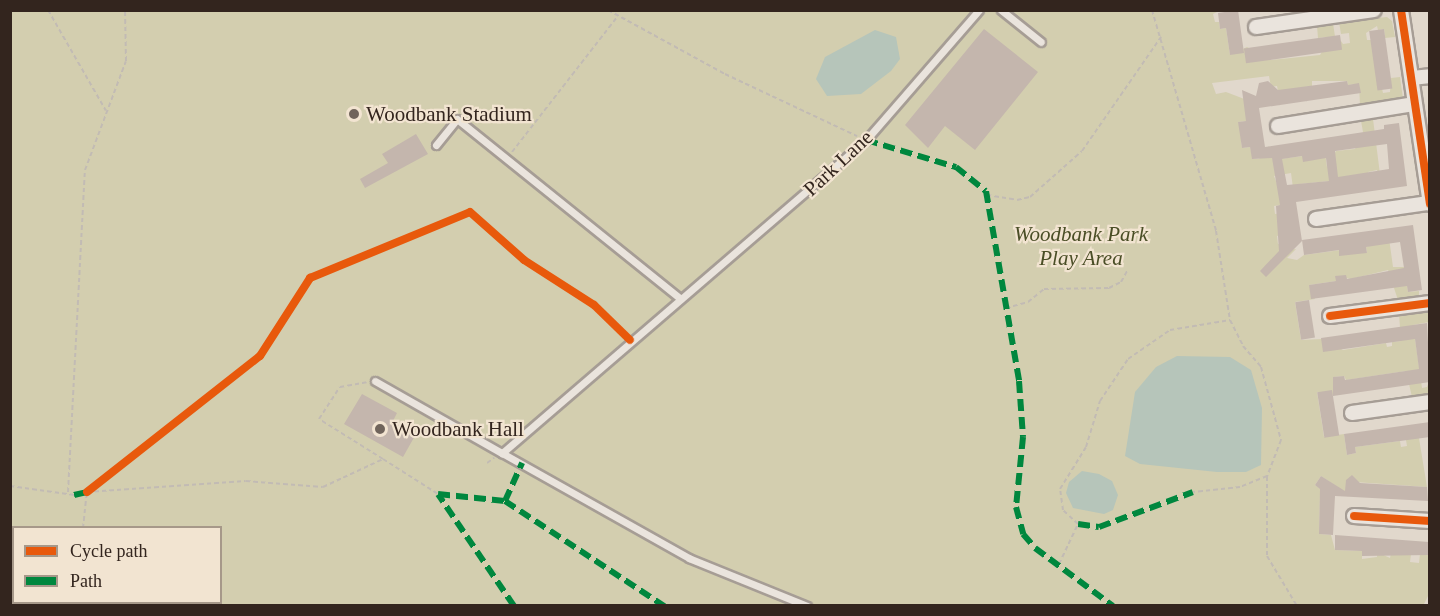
<!DOCTYPE html>
<html>
<head>
<meta charset="utf-8">
<style>
  body { margin:0 }
  #map { position:relative; width:1440px; height:616px; overflow:hidden; background:#e1d8cc; font-family:Georgia,serif }
  div>[style] { position:absolute }
  .green>* { inset:0; background:#d3ceaf }
  .water>* { inset:0; background:#b6c5ba }
  .building>* { inset:0; background:#c4b6ad; transform-origin:0 0 }
  .path>* { height:2px; margin-top:-1px; transform-origin:0; background:repeating-linear-gradient(90deg,#c2bbb4 0 4.5px,transparent 0 7.5px) }
  .roads { filter:drop-shadow(2px 0 #a69d95) drop-shadow(-2px 0 #a69d95) drop-shadow(0 2px #a69d95) drop-shadow(0 -2px #a69d95) }
  .service>* { height:7px; margin:-3.5px; padding:0 3.5px; transform-origin:3.5px; border-radius:3.5px; background:#eae4dd }
  .minor>* { height:14px; margin:-7px; padding:0 7px; transform-origin:7px; border-radius:7px; background:#eae4dd }
  .quiet>* { height:6px; margin-top:-3px; transform-origin:0; background:repeating-linear-gradient(90deg,#00873e 0 12px,transparent 0 18px) }
  .cycleway>* { height:8px; margin:-4px; padding:0 4px; transform-origin:4px; border-radius:4px; background:#e8590c }
  .dots>* { width:16px; height:16px; translate:-50% -50%; box-sizing:border-box; border:3px solid #f2e4d1; border-radius:50% }
  span { translate:-50% -50%; white-space:nowrap; text-align:center; line-height:1.15; -webkit-text-stroke:4.5px #f2e4d1; paint-order:stroke }
  .poi-label { font-size:21px; color:#33251e }
  .left { translate:0 -50%; text-align:left }
  .street-label { font-size:21px; color:#33251e }
  .park-label { font-size:21px; color:#4a4e26; font-style:italic }
  .frame { position:absolute; inset:0; border:12px solid #33251e; pointer-events:none }
  .legend { position:absolute; left:12px; top:526px; width:210px; height:78px; box-sizing:border-box; background:#f2e4d1; border:2px solid #a69889; margin:0; padding:8px 10px; list-style:none; font-size:18px; color:#33251e }
  .legend li { display:flex; align-items:center; gap:12px; height:30px }
  .legend b { width:30px; border:2px solid #a69889 }
</style>
</head>
<body>
<div id="map">
  <div class="green">
    <div style="clip-path:polygon(evenodd,10px 11px,1208px 11px,1217px 12px,1213px 14px,1215px 22px,1219px 22px,1220px 29px,1226px 28px,1230px 55px,1247px 47px,1271px 60px,1320px 55px,1328px 41px,1327px 37px,1318px 38px,1317px 26px,1333px 23px,1337px 50px,1341px 41px,1343px 44px,1350px 43px,1349px 33px,1341px 34px,1339px 22px,1387px 17px,1392px 21px,1395px 37px,1385px 38px,1384px 29px,1378px 30px,1377px 26px,1366px 33px,1367px 40px,1371px 40px,1383px 93px,1390px 92px,1391px 78px,1400px 77px,1403px 99px,1360px 105px,1359px 84px,1348px 85px,1347px 81px,1312px 81px,1312px 86px,1278px 91px,1277px 86px,1271px 87px,1269px 76px,1212px 83px,1216px 94px,1226px 92px,1247px 100px,1252px 109px,1246px 121px,1238px 122px,1249px 140px,1241px 141px,1242px 148px,1250px 147px,1253px 159px,1259px 159px,1269px 146px,1273px 160px,1325px 153px,1327px 167px,1336px 151px,1355px 149px,1363px 132px,1361px 121px,1373px 119px,1382px 190px,1377px 170px,1368px 172px,1368px 177px,1300px 184px,1293px 188px,1291px 173px,1274px 176px,1282px 197px,1281px 205px,1274px 206px,1275px 214px,1283px 213px,1286px 234px,1277px 236px,1278px 244px,1287px 243px,1288px 250px,1296px 249px,1287px 258px,1297px 260px,1304px 255px,1348px 249px,1367px 253px,1366px 247px,1389px 238px,1393px 267px,1404px 267px,1408px 292px,1419px 291px,1419px 297px,1398px 300px,1388px 270px,1351px 279px,1336px 276px,1336px 281px,1309px 285px,1315px 299px,1295px 302px,1301px 340px,1322px 339px,1343px 350px,1386px 343px,1387px 347px,1392px 346px,1392px 342px,1401px 341px,1399px 314px,1429px 310px,1429px 322px,1413px 325px,1422px 388px,1427px 387px,1429px 382px,1429px 395px,1412px 397px,1406px 371px,1346px 380px,1344px 376px,1334px 377px,1334px 395px,1317px 392px,1324px 437px,1344px 434px,1347px 455px,1356px 453px,1355px 447px,1400px 441px,1401px 447px,1407px 446px,1406px 440px,1417px 426px,1427px 487px,1355px 482px,1351px 476px,1345px 492px,1321px 476px,1315px 485px,1328px 494px,1320px 495px,1319px 534px,1331px 535px,1335px 550px,1362px 551px,1362px 559px,1377px 557px,1377px 552px,1390px 558px,1391px 553px,1411px 554px,1410px 562px,1419px 563px,1420px 554px,1428px 554px,1429px 541px,1429px 594px,1423px 606px,11px 605px,10px 11px,14px 528px,220px 528px,220px 602px,14px 602px,14px 528px)"></div>
  </div>
  <div class="water">
    <div style="clip-path:polygon(875px 30px,896px 37px,900px 59px,891px 71px,861px 94px,827px 96px,816px 79px,825px 57px)"></div>
    <div style="clip-path:polygon(1177px 356px,1230px 357px,1251px 370px,1262px 408px,1261px 465px,1246px 472px,1217px 472px,1140px 464px,1125px 456px,1135px 392px,1156px 367px)"></div>
    <div style="clip-path:polygon(1082px 471px,1099px 474px,1112px 481px,1118px 495px,1113px 510px,1104px 514px,1073px 508px,1066px 493px,1069px 482px)"></div>
  </div>
  <div class="building">
    <div style="clip-path:polygon(1238px 10px,1244px 53px,1230px 55px,1226px 28px,1220px 29px,1218px 13px)"></div>
    <div style="clip-path:polygon(984px 29px,1038px 72px,975px 150px,945px 126px,928px 148px,905px 125px)"></div>
    <div style="left:1384px;top:29px;width:60px;height:15px;rotate:82deg"></div>
    <div style="left:1340px;top:35px;width:15px;height:97px;rotate:82deg"></div>
    <div style="clip-path:polygon(evenodd,1268px 81px,1278px 90px,1347px 81px,1348px 85px,1359px 83px,1361px 93px,1259px 108px,1265px 147px,1384px 129px,1384px 125px,1399px 123px,1407px 186px,1296px 202px,1302px 241px,1266px 277px,1260px 271px,1279px 251px,1276px 206px,1280px 205px,1272px 158px,1252px 159px,1250px 147px,1242px 148px,1238px 122px,1246px 121px,1242px 90px,1256px 96px,1259px 83px,1268px 81px,1387px 144px,1389px 169px,1338px 177px,1335px 151px,1387px 144px,1268px 81px,1302px 156px,1303px 162px,1326px 158px,1329px 181px,1287px 185px,1282px 159px,1302px 156px)"></div>
    <div style="clip-path:polygon(416px 134px,428px 154px,365px 188px,360px 179px,388px 163px,382px 154px)"></div>
    <div style="clip-path:polygon(1413px 225px,1422px 290px,1408px 292px,1407px 286px,1311px 299px,1309px 285px,1336px 281px,1335px 276px,1346px 275px,1347px 279px,1404px 268px,1400px 242px,1366px 247px,1367px 253px,1339px 256px,1339px 250px,1304px 255px,1302px 240px)"></div>
    <div style="left:1309px;top:300px;width:38px;height:14px;rotate:81deg"></div>
    <div style="clip-path:polygon(1427px 323px,1430px 382px,1333px 396px,1333px 377px,1344px 376px,1345px 380px,1419px 369px,1415px 339px,1323px 352px,1321px 338px)"></div>
    <div style="left:1332px;top:390px;width:46px;height:15px;rotate:81deg"></div>
    <div style="clip-path:polygon(362px 394px,397px 413px,393px 421px,416px 434px,403px 457px,344px 424px)"></div>
    <div style="clip-path:polygon(1430px 422px,1430px 437px,1355px 447px,1356px 453px,1347px 455px,1344px 434px)"></div>
    <div style="clip-path:polygon(1352px 475px,1360px 483px,1427px 487px,1428px 501px,1335px 496px,1333px 535px,1319px 534px,1320px 489px,1315px 485px,1321px 476px,1345px 491px,1346px 480px)"></div>
    <div style="clip-path:polygon(1335px 535px,1429px 542px,1428px 555px,1362px 556px,1362px 551px,1335px 550px)"></div>
  </div>
  <div class="path">
    <div style="left:48px;top:10px;width:116px;rotate:60.1deg"></div>
    <div style="left:608px;top:10px;width:133px;rotate:28.7deg"></div>
    <div style="left:725px;top:74px;width:146px;rotate:25.2deg"></div>
    <div style="left:1152px;top:10px;width:230px;rotate:73.8deg"></div>
    <div style="left:1216px;top:231px;width:90px;rotate:81.1deg"></div>
    <div style="left:512px;top:152px;width:171px;rotate:-52.1deg"></div>
    <div style="left:987px;top:195px;width:30px;rotate:9deg"></div>
    <div style="left:1017px;top:200px;width:13px;rotate:-13deg"></div>
    <div style="left:1030px;top:197px;width:69px;rotate:-41.5deg"></div>
    <div style="left:1082px;top:151px;width:139px;rotate:-55.3deg"></div>
    <div style="left:1006px;top:308px;width:23px;rotate:-15deg"></div>
    <div style="left:1028px;top:302px;width:21px;rotate:-39deg"></div>
    <div style="left:1044px;top:289px;width:65px;rotate:-0.9deg"></div>
    <div style="left:1109px;top:288px;width:13px;rotate:-27deg"></div>
    <div style="left:1121px;top:282px;width:13px;rotate:-61deg"></div>
    <div style="left:383px;top:459px;width:65px;rotate:32.5deg"></div>
    <div style="left:487px;top:463px;width:9px;rotate:-36deg"></div>
    <div style="left:1267px;top:476px;width:80px;rotate:90deg"></div>
    <div style="left:1267px;top:556px;width:58px;rotate:59deg"></div>
    <div style="left:10px;top:486px;width:65px;rotate:8deg"></div>
    <div style="left:68px;top:492px;width:322px;rotate:-87deg"></div>
    <div style="left:85px;top:170px;width:116px;rotate:-69.4deg"></div>
    <div style="left:126px;top:61px;width:51px;rotate:-91.1deg"></div>
    <div style="left:83px;top:528px;width:36px;rotate:-84deg"></div>
    <div style="left:87px;top:492px;width:159px;rotate:-4deg"></div>
    <div style="left:246px;top:481px;width:77px;rotate:4.5deg"></div>
    <div style="left:323px;top:487px;width:66px;rotate:-25deg"></div>
    <div style="left:383px;top:459px;width:75px;rotate:-148deg"></div>
    <div style="left:319px;top:419px;width:38px;rotate:-57deg"></div>
    <div style="left:340px;top:387px;width:27px;rotate:-10deg"></div>
    <div style="left:1059px;top:564px;width:44px;rotate:-64.6deg"></div>
    <div style="left:1078px;top:524px;width:21px;rotate:-137deg"></div>
    <div style="left:1063px;top:510px;width:21px;rotate:-98deg"></div>
    <div style="left:1060px;top:489px;width:49px;rotate:-58.2deg"></div>
    <div style="left:1086px;top:447px;width:48px;rotate:-73.1deg"></div>
    <div style="left:1100px;top:401px;width:50px;rotate:-56.3deg"></div>
    <div style="left:1128px;top:359px;width:51px;rotate:-34.6deg"></div>
    <div style="left:1170px;top:330px;width:61px;rotate:-9.5deg"></div>
    <div style="left:1230px;top:320px;width:29px;rotate:63deg"></div>
    <div style="left:1243px;top:346px;width:28px;rotate:49deg"></div>
    <div style="left:1261px;top:367px;width:76px;rotate:74.7deg"></div>
    <div style="left:1281px;top:440px;width:39px;rotate:111deg"></div>
    <div style="left:1267px;top:476px;width:29px;rotate:158deg"></div>
    <div style="left:1240px;top:487px;width:47px;rotate:173.9deg"></div>
    <div style="left:37px;top:606px;width:5px;rotate:-53deg"></div>
    <div style="left:77px;top:606px;width:4px;rotate:-90deg"></div>
  </div>
  <div class="roads">
    <div class="service">
      <div style="left:1001px;top:10px;width:51px;rotate:38.7deg"></div>
      <div style="left:436px;top:145px;width:33px;rotate:-51deg"></div>
      <div style="left:457px;top:119px;width:286px;rotate:38.8deg"></div>
      <div style="left:375px;top:381px;width:146px;rotate:29.6deg"></div>
      <div style="left:807px;top:606px;width:127px;rotate:-157.9deg"></div>
      <div style="left:689px;top:558px;width:214px;rotate:-150.7deg"></div>
      <div style="left:502px;top:453px;width:480px;rotate:-40.7deg"></div>
      <div style="left:866px;top:140px;width:172px;rotate:-49deg"></div>
    </div>
    <div class="minor">
      <div style="left:1401px;top:10px;width:196px;rotate:81.5deg"></div>
      <div style="left:1256px;top:27px;width:119px;rotate:-8.2deg"></div>
      <div style="left:1412px;top:78px;width:18px;rotate:-6deg"></div>
      <div style="left:1278px;top:126px;width:138px;rotate:-9.2deg"></div>
      <div style="left:1316px;top:219px;width:114px;rotate:-8.1deg"></div>
      <div style="left:1330px;top:316px;width:101px;rotate:-7.4deg"></div>
      <div style="left:1352px;top:413px;width:79px;rotate:-8deg"></div>
      <div style="left:1354px;top:516px;width:76px;rotate:3.8deg"></div>
    </div>
  </div>
  <div class="quiet">
    <div style="left:866px;top:140px;width:94px;rotate:16.7deg"></div>
    <div style="left:956px;top:167px;width:38px;rotate:39deg"></div>
    <div style="left:986px;top:191px;width:193px;rotate:80.1deg"></div>
    <div style="left:1019px;top:381px;width:56px;rotate:85.9deg"></div>
    <div style="left:1023px;top:437px;width:70px;rotate:95.7deg"></div>
    <div style="left:1016px;top:507px;width:28px;rotate:75deg"></div>
    <div style="left:1023px;top:534px;width:18px;rotate:49deg"></div>
    <div style="left:1035px;top:548px;width:97px;rotate:36.6deg"></div>
    <div style="left:74px;top:495px;width:13px;rotate:-13deg"></div>
    <div style="left:505px;top:501px;width:42px;rotate:-65.9deg"></div>
    <div style="left:1078px;top:524px;width:21px;rotate:8deg"></div>
    <div style="left:1099px;top:527px;width:100px;rotate:-20.4deg"></div>
    <div style="left:514px;top:606px;width:135px;rotate:-124.2deg"></div>
    <div style="left:438px;top:494px;width:67px;rotate:6deg"></div>
    <div style="left:505px;top:501px;width:191px;rotate:33.4deg"></div>
  </div>
  <div class="cycleway">
    <div style="left:1401px;top:10px;width:196px;rotate:81.5deg"></div>
    <div style="left:1330px;top:316px;width:101px;rotate:-7.4deg"></div>
    <div style="left:87px;top:492px;width:220px;rotate:-38.2deg"></div>
    <div style="left:260px;top:356px;width:93px;rotate:-57.3deg"></div>
    <div style="left:310px;top:278px;width:173px;rotate:-22.4deg"></div>
    <div style="left:470px;top:212px;width:72px;rotate:41.6deg"></div>
    <div style="left:524px;top:260px;width:83px;rotate:32.7deg"></div>
    <div style="left:594px;top:305px;width:50px;rotate:44.2deg"></div>
    <div style="left:1354px;top:516px;width:76px;rotate:3.8deg"></div>
  </div>
  <div class="dots">
    <div style="left:354px;top:114px;background:#70645b"></div>
    <div style="left:380px;top:429px;background:#70645b"></div>
  </div>
  <div class="poi-label">
    <span class="left" style="left:366px;top:114px">Woodbank Stadium</span>
    <span class="left" style="left:392px;top:429px">Woodbank Hall</span>
  </div>
  <div class="street-label">
    <span style="left:838px;top:163px;rotate:-43deg">Park Lane</span>
  </div>
  <div class="park-label">
    <span style="left:1081px;top:246px">Woodbank Park<br>Play Area</span>
  </div>
  <div class="frame"></div>
  <ul class="legend">
  <li><b style="height:8px;background:#e8590c"></b>Cycle path</li>
  <li><b style="height:8px;background:#00873e"></b>Path</li>
  </ul>
</div>
</body>
</html>
